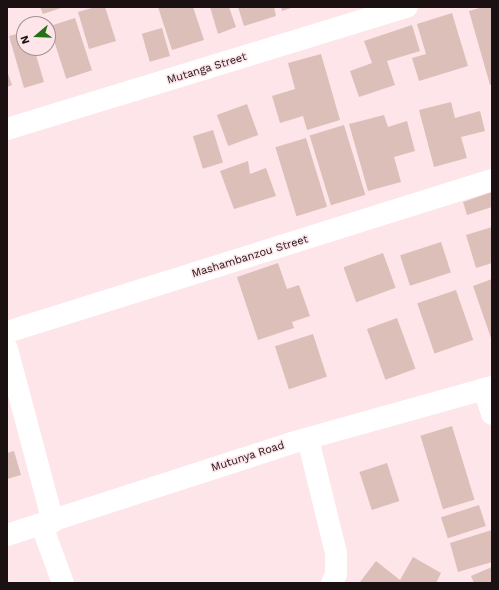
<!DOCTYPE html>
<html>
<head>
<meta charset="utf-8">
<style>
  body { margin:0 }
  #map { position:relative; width:499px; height:590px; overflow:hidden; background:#fde5e9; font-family:"Work Sans",sans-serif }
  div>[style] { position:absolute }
  .building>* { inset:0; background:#dcbfb8; transform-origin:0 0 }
  .minor>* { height:22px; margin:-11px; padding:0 11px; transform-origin:11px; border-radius:11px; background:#fff }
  span { translate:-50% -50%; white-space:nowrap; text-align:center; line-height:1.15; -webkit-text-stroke:3px #fde5e9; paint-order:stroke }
  .street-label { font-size:11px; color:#1b1113 }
  .frame { position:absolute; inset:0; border:8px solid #1b1113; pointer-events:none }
  .north { position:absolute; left:16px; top:16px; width:40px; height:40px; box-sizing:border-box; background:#fde5e9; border:1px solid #a39093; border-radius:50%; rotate:251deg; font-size:11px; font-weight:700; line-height:16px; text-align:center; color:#1b1113 }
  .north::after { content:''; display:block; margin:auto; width:14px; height:18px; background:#247015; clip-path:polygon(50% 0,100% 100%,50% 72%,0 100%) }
</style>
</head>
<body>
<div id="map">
  <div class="building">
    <div style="clip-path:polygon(40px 7px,64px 7px,43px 14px)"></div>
    <div style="clip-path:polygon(95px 7px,105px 7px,116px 41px,89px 49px,78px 12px)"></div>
    <div style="clip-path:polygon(158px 7px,193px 7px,204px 40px,172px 50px)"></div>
    <div style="clip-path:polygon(210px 7px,229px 7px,236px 27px,218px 34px)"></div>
    <div style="clip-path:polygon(238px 7px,274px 7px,276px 16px,244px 26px)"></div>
    <div style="clip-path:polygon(281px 7px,294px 7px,282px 11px)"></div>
    <div style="clip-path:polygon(483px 7px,492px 7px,492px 84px,490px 85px,469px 11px)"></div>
    <div style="clip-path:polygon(452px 13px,468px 66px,419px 81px,412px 58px,426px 54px,417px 24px)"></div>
    <div style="left:75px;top:18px;width:55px;height:27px;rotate:72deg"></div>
    <div style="clip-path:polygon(412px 25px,420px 51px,387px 61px,395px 85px,359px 97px,350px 71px,372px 63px,364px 41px)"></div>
    <div style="left:162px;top:28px;width:29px;height:21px;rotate:74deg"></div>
    <div style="clip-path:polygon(24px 32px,24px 48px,34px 48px,44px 82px,24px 88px,9px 36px)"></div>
    <div style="clip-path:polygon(321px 54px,340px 120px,307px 130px,303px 116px,280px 123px,272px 96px,295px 89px,288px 63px)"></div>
    <div style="clip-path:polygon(7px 71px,12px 85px,7px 87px)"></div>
    <div style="clip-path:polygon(451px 102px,455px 118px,480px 111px,485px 131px,461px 137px,467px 158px,434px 167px,419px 110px)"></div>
    <div style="left:247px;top:104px;width:33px;height:32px;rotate:70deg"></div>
    <div style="clip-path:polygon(384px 115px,388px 127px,407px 121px,415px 151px,394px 157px,401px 182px,368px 191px,349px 124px)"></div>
    <div style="left:344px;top:125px;width:73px;height:36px;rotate:73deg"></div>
    <div style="left:213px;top:130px;width:34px;height:21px;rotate:73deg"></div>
    <div style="left:306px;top:138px;width:72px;height:32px;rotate:73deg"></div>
    <div style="clip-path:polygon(248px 161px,250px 174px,266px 168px,276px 196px,234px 209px,220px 171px)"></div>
    <div style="clip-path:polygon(492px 192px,492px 207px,467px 215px,463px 202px)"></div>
    <div style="clip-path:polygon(492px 227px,492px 263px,476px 268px,466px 235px)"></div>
    <div style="left:441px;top:242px;width:32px;height:43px;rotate:72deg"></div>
    <div style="left:383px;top:253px;width:37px;height:42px;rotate:70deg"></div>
    <div style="clip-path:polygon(278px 263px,287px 289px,299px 285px,310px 316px,292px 322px,294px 328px,258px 340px,237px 277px)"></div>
    <div style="clip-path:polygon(492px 279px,492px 341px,473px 286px)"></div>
    <div style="left:456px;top:290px;width:53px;height:41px;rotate:71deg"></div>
    <div style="left:397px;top:318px;width:54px;height:32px;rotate:70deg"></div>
    <div style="left:313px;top:334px;width:45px;height:40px;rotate:72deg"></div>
    <div style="left:452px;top:426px;width:77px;height:33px;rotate:73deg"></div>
    <div style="clip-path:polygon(14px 451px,21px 475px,7px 479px,7px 453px)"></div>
    <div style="left:387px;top:463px;width:40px;height:29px;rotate:72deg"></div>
    <div style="left:479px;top:505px;width:22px;height:40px;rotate:72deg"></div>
    <div style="clip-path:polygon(492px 530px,492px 562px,458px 572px,450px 543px)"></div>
    <div style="clip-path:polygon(413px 557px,441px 573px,436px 583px,360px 582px,376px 561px,400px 580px)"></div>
    <div style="clip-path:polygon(492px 567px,492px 583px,474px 583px,471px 576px)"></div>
  </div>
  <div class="minor">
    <div style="left:7px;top:129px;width:418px;rotate:-17deg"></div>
    <div style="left:7px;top:332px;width:508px;rotate:-17.4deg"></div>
    <div style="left:7px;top:349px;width:179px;rotate:75.1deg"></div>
    <div style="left:484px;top:389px;width:26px;rotate:72deg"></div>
    <div style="left:308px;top:439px;width:117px;rotate:76.2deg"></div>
    <div style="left:336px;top:553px;width:21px;rotate:90deg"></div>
    <div style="left:336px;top:574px;width:10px;rotate:114deg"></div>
    <div style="left:42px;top:526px;width:61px;rotate:69.8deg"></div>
    <div style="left:7px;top:535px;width:299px;rotate:-17.9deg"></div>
    <div style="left:291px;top:443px;width:209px;rotate:-15.6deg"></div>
  </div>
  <div class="street-label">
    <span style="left:207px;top:69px;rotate:-17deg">Mutanga Street</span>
    <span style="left:250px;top:257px;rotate:-17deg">Mashambanzou Street</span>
    <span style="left:248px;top:457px;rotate:-18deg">Mutunya Road</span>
  </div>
  <div class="frame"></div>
  <div class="north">N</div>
</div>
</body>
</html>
